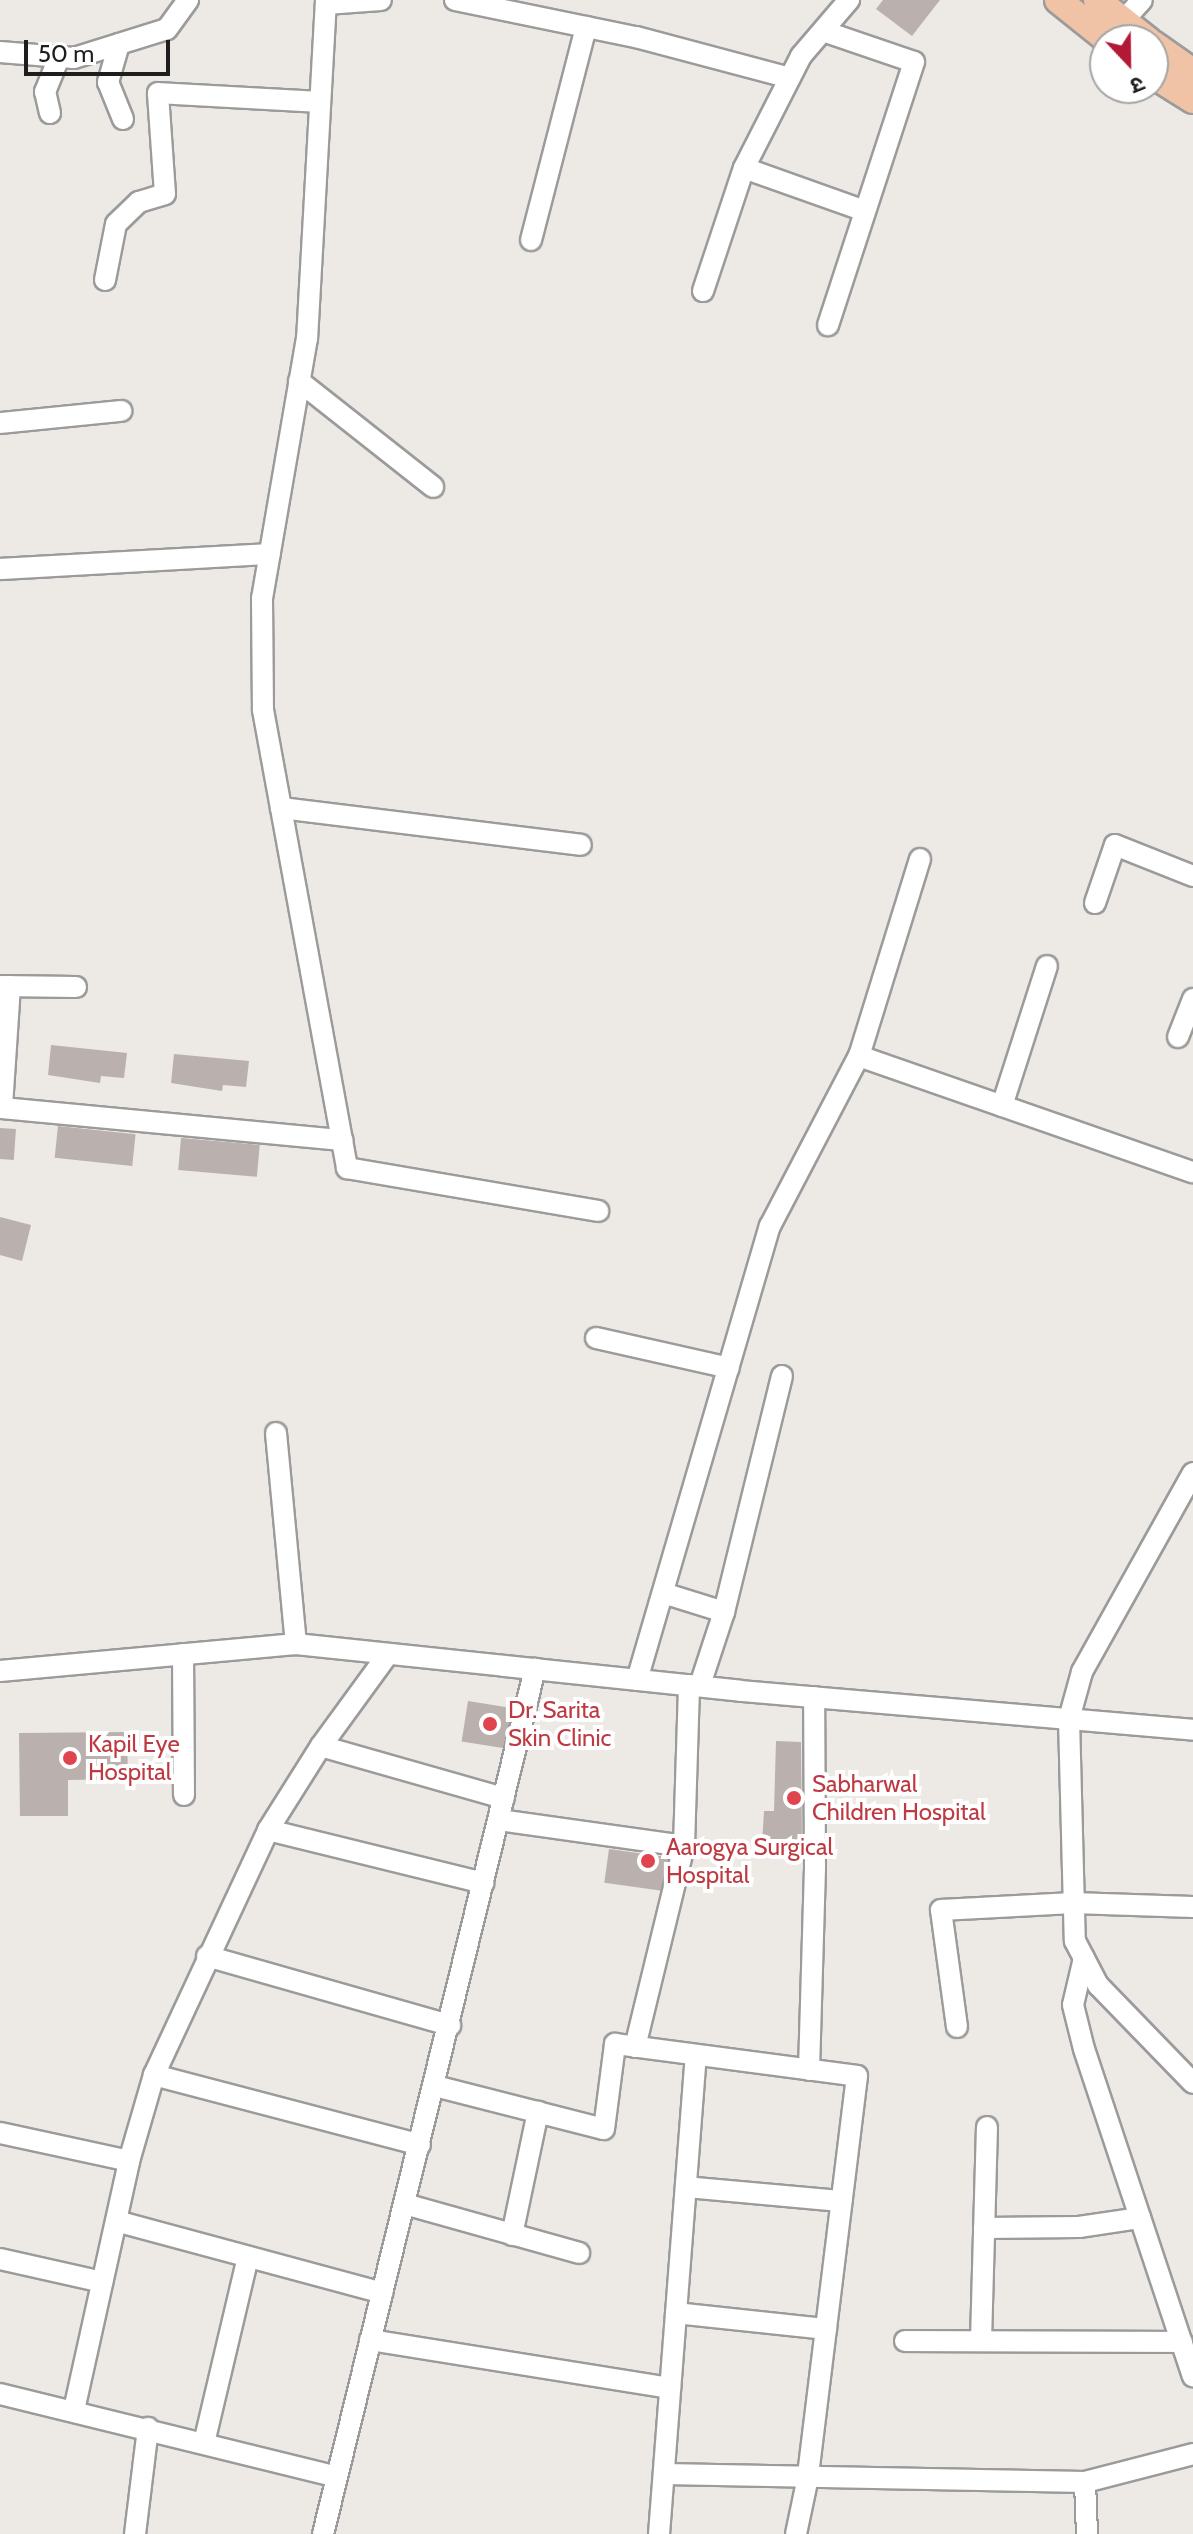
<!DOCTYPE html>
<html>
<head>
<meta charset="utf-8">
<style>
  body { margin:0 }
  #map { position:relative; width:1193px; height:2534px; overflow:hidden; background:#ede9e5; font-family:Cabin,"Noto Sans Devanagari",sans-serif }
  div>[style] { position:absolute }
  .building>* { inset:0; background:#bab1ae; transform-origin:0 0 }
  .roads { filter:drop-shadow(2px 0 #9b9b9b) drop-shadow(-2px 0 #9b9b9b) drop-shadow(0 2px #9b9b9b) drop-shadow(0 -2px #9b9b9b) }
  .minor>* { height:20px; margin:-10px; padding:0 10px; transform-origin:10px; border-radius:10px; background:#fff }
  .major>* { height:26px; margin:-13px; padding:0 13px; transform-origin:13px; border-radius:13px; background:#f0c3a7 }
  .dots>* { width:22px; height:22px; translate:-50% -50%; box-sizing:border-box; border:4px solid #fff; border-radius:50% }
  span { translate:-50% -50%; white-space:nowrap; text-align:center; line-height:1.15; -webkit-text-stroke:8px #fff; paint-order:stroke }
  .health-label { font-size:24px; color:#be3a42 }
  .left { translate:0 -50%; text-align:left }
  .north { position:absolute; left:1089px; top:24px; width:80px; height:80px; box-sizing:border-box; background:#fff; border:2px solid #a5a5a5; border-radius:50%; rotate:158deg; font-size:22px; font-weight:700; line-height:32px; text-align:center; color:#1e1e1e }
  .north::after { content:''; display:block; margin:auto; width:28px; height:36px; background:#b21936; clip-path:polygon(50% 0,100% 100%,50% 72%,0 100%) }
  .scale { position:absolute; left:24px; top:40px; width:146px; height:36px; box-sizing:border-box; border:4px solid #1e1e1e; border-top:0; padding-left:10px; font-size:24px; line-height:28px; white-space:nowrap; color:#1e1e1e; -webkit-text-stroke:6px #fff; paint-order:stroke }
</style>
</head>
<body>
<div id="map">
  <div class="building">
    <div style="clip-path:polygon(883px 0,940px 0,912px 36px,876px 9px)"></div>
    <div style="clip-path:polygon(51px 1045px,127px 1053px,124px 1078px,101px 1076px,100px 1083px,48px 1075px)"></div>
    <div style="clip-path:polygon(174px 1054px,249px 1061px,246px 1087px,223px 1085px,222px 1091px,171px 1083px)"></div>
    <div style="left:58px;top:1126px;width:78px;height:32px;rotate:6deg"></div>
    <div style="left:0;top:1128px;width:16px;height:31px;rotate:4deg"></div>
    <div style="left:181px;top:1138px;width:79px;height:32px;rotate:5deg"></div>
    <div style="clip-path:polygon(0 1217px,31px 1225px,22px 1261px,0 1255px)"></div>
    <div style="left:468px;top:1701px;width:45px;height:41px;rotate:9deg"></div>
    <div style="clip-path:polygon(127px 1732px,128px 1779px,68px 1780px,68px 1816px,20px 1816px,19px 1733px)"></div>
    <div style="clip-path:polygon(776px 1741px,801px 1742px,802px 1844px,762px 1843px,764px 1811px,774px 1811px)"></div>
    <div style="left:609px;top:1849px;width:60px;height:34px;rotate:8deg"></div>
  </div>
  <div class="roads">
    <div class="minor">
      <div style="left:326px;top:0;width:339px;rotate:93.2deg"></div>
      <div style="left:307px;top:338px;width:264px;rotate:99.8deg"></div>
      <div style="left:262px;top:598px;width:112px;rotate:89.5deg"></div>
      <div style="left:263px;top:710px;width:466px;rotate:79.6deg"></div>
      <div style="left:347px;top:1168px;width:255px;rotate:9.7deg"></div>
      <div style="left:455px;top:0;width:185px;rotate:11.6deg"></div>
      <div style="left:636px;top:37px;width:159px;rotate:14.9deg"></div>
      <div style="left:326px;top:4px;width:55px;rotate:-4.2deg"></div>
      <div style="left:1123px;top:21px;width:28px;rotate:-48deg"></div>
      <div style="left:823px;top:31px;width:96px;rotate:18.8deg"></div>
      <div style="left:914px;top:62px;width:277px;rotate:108.1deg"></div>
      <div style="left:119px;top:44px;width:40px;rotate:106deg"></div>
      <div style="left:108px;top:82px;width:40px;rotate:68deg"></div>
      <div style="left:0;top:52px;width:74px;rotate:4.6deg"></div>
      <div style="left:74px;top:58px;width:97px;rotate:-17.3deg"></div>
      <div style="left:167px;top:29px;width:36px;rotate:-54deg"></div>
      <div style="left:50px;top:113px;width:22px;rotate:-103deg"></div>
      <div style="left:45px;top:92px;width:38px;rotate:-68deg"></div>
      <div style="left:744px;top:168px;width:128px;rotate:19.6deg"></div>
      <div style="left:531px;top:240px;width:220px;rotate:-75.5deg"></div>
      <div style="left:105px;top:280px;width:57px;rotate:-78.9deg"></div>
      <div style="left:116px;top:224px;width:32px;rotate:-44deg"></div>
      <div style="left:139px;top:202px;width:27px;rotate:-17deg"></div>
      <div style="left:165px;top:194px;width:101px;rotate:-94deg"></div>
      <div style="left:158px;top:93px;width:162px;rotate:3.2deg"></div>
      <div style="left:703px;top:291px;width:130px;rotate:-71.6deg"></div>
      <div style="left:744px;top:168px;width:126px;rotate:-63deg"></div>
      <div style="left:801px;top:56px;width:74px;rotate:-49.4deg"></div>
      <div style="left:299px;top:381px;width:171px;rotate:38.3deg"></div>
      <div style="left:0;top:423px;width:122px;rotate:-5.7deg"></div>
      <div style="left:0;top:569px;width:270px;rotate:-3.2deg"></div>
      <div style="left:281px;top:808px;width:302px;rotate:7deg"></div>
      <div style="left:920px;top:859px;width:206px;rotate:107.2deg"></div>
      <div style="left:859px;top:1056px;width:354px;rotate:19.2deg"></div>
      <div style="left:1095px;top:903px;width:61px;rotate:-71deg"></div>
      <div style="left:1115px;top:845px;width:84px;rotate:21.7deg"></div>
      <div style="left:0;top:986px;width:76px;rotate:0.8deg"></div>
      <div style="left:10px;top:986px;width:122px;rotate:93.8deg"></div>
      <div style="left:2px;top:1108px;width:342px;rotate:5.4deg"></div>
      <div style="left:1178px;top:1037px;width:41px;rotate:-68.5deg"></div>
      <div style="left:1002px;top:1106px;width:147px;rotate:-72.2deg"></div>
      <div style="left:596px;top:1338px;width:136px;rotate:12.7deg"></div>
      <div style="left:276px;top:1433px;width:212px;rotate:84.6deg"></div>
      <div style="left:1193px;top:1473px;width:228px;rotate:119.2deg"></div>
      <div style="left:1082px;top:1672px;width:49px;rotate:105.5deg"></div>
      <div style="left:1069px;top:1719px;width:222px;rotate:88.5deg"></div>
      <div style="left:1075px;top:1941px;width:50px;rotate:62.4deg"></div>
      <div style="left:1098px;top:1985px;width:136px;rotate:45.9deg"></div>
      <div style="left:663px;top:1593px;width:64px;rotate:17.3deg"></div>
      <div style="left:183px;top:1654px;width:141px;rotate:89.6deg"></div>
      <div style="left:0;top:1671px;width:297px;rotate:-5.2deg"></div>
      <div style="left:296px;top:1644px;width:447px;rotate:6deg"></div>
      <div style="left:741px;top:1691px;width:454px;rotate:4.9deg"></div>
      <div style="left:637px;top:1680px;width:473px;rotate:-73.7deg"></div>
      <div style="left:770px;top:1226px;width:192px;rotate:-62.4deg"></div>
      <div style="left:700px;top:1685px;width:77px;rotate:-71.8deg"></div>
      <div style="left:724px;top:1612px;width:243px;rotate:-76.2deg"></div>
      <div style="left:321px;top:1746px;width:190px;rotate:15.9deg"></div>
      <div style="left:499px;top:1820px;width:187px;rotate:8deg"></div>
      <div style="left:268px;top:1830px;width:222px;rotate:13.8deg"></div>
      <div style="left:207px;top:1956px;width:253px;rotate:15.9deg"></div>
      <div style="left:1084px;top:1958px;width:48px;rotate:103.2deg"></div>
      <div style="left:1073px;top:2005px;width:45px;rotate:76deg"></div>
      <div style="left:1084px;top:2049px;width:345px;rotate:71.6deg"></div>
      <div style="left:957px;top:2027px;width:118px;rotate:-97.8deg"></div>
      <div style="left:941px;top:1910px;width:132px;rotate:-3deg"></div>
      <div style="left:1073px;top:1903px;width:120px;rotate:1.9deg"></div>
      <div style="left:635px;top:2047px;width:207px;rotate:-76.3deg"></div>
      <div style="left:684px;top:1846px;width:161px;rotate:-88.2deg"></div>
      <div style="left:809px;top:2070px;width:203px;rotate:-88.3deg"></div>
      <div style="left:815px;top:1867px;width:170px;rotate:-90.3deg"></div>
      <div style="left:154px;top:2075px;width:275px;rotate:14.7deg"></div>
      <div style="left:435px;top:2086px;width:174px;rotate:14.3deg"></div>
      <div style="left:604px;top:2129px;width:86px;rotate:-82.6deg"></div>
      <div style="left:615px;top:2044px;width:244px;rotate:7.5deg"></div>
      <div style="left:857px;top:2076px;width:404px;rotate:97deg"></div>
      <div style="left:808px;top:2477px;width:58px;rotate:101.9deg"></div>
      <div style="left:0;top:2133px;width:132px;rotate:12.2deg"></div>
      <div style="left:686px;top:2187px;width:156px;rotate:5.2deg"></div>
      <div style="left:405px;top:2204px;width:181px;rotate:15.7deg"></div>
      <div style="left:116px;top:2221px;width:276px;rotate:15.1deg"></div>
      <div style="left:984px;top:2228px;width:95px;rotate:-0.6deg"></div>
      <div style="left:1079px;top:2227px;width:62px;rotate:-8.4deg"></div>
      <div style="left:512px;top:2235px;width:126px;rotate:-78.1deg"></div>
      <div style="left:0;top:2259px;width:105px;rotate:12.7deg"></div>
      <div style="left:676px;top:2313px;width:151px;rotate:6.1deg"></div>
      <div style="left:370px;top:2340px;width:304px;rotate:9.1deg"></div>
      <div style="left:905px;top:2341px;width:277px;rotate:0.2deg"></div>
      <div style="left:981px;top:2341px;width:214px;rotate:-88.4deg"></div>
      <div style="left:0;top:2394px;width:345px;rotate:13.8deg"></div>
      <div style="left:74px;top:2410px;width:255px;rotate:-77.5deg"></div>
      <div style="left:129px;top:2161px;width:90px;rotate:-73.8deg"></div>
      <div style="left:154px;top:2075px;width:270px;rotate:-65deg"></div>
      <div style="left:268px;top:1830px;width:99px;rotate:-57.8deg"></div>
      <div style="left:321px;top:1746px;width:114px;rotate:-53.9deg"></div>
      <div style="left:204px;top:2443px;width:191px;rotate:-76.7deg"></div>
      <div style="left:664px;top:2474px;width:421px;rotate:1.1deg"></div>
      <div style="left:1085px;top:2482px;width:112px;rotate:-14.5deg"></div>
      <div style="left:1085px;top:2482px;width:52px;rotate:87.8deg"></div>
      <div style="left:135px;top:2534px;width:107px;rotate:-83deg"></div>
      <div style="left:323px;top:2534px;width:891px;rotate:-76.23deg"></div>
      <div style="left:659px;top:2534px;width:480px;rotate:-85.6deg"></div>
    </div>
    <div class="major">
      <div style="left:1058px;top:0;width:64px;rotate:38.7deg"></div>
      <div style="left:1097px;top:0;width:65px;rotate:38.1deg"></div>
      <div style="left:1153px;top:44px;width:49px;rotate:35deg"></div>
      <div style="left:1153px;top:75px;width:47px;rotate:32deg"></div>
    </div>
  </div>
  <div class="dots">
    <div style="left:490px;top:1724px;background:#e0444e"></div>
    <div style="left:70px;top:1758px;background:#e0444e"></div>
    <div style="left:794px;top:1798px;background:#e0444e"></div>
    <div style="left:648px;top:1861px;background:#e0444e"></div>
  </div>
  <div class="health-label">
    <span class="left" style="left:508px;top:1724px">Dr. Sarita<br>Skin Clinic</span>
    <span class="left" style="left:88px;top:1758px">Kapil Eye<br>Hospital</span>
    <span class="left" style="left:812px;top:1798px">Sabharwal<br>Children Hospital</span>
    <span class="left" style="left:666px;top:1861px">Aarogya Surgical<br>Hospital</span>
  </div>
  <div class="north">उ</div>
  <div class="scale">50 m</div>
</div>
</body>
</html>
